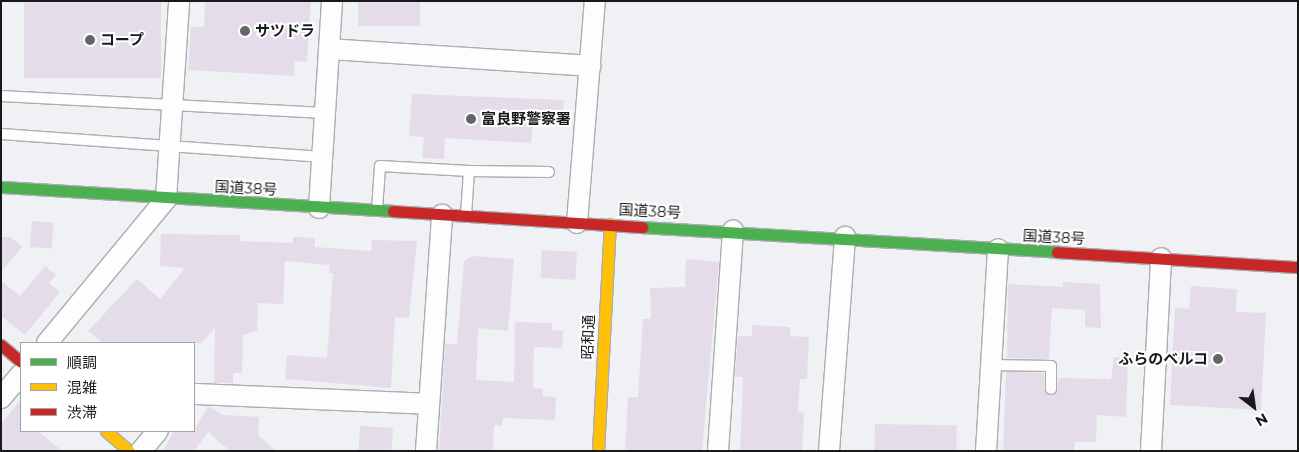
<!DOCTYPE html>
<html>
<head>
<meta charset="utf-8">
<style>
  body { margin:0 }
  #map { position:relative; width:1299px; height:452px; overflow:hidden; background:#eff1f4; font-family:Montserrat,"Noto Sans JP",sans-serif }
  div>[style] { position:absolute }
  .building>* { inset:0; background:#e4dde9; transform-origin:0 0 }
  .roads { filter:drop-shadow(1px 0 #abadaf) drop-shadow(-1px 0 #abadaf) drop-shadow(0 1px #abadaf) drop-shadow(0 -1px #abadaf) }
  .lane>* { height:10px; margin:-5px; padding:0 5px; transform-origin:5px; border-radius:5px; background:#fdfdfd }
  .street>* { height:20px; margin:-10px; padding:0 10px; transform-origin:10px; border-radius:10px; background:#fdfdfd }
  .fast>* { height:11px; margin:-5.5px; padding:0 5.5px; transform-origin:5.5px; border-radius:5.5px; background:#4caf50 }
  .slow>* { height:11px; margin:-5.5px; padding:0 5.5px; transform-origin:5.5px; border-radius:5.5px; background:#ffc107 }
  .jam>* { height:11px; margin:-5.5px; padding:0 5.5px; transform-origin:5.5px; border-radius:5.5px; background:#c62828 }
  .dots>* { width:14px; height:14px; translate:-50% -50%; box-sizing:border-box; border:2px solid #fff; border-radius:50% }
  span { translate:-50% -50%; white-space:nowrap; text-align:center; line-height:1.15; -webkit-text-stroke:4px #fff; paint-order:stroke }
  .poi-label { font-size:15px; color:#18191b; font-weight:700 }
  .left { translate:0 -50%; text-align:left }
  .right { translate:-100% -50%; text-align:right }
  .street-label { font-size:15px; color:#18191b }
  .frame { position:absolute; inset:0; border:2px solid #18191b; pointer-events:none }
  .legend { position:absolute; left:20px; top:342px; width:175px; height:90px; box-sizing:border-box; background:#fff; border:1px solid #a3a3a4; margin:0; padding:6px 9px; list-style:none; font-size:15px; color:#18191b }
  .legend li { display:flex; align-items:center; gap:10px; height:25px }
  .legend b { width:25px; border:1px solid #a3a3a4 }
  .north { position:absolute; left:1229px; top:382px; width:50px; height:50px; -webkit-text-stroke:4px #fff; paint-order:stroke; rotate:150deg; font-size:14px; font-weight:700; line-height:20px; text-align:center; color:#18191b }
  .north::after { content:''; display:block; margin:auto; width:18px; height:22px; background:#18191b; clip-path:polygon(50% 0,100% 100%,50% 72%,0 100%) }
</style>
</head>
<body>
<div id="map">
  <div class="building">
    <div style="left:24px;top:1px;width:137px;height:77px"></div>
    <div style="clip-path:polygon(205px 1px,311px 1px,307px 62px,295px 61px,294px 76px,188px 70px,191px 27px,204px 27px)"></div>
    <div style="left:358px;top:1px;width:62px;height:25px"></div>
    <div style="clip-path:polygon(412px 94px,564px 100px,562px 122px,533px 119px,531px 143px,445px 138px,444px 159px,422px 158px,424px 137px,409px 136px)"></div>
    <div style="left:32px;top:221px;width:22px;height:26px;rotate:5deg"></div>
    <div style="clip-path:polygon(161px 234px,240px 235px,240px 241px,293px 243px,293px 237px,315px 238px,315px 247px,371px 251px,372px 240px,417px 241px,409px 318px,395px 317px,391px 388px,285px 379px,287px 355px,327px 358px,333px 273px,329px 273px,330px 265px,285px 261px,283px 304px,258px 303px,257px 331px,243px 335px,242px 373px,233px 373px,233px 383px,214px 383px,215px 328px,202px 343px,103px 343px,88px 331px,137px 279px,160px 299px,185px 268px,160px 266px)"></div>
    <div style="clip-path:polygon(1px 237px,11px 237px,22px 247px,1px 272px)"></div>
    <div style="left:542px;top:250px;width:35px;height:28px;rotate:3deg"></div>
    <div style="clip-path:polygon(472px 256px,514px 259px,508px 331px,478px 328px,476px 380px,514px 382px,515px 322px,552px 323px,552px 330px,563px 331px,562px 348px,534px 347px,533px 388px,543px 389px,543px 396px,556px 397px,555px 420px,503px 418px,502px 426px,494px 425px,493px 451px,439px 451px,445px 344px,457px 344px,464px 261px)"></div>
    <div style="clip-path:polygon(686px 259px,719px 262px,702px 451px,625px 451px,628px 397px,638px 397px,643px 319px,651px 319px,650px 288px,685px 287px)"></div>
    <div style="clip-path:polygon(45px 266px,56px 275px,49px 283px,60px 292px,25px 335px,1px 316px,1px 281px,20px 296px)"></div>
    <div style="clip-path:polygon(1063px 282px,1100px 284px,1101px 328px,1085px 327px,1085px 310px,1052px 308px,1049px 359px,1007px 358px,1008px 284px,1063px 287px)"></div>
    <div style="clip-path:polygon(1191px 286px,1237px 289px,1236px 312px,1266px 313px,1261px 410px,1170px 405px,1175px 308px,1189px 309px)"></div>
    <div style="clip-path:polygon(752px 325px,790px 327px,790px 336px,809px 337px,807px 379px,800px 379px,798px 412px,804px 413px,802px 451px,740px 451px,743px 377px,735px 377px,738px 336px,752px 336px)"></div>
    <div style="clip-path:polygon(1114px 357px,1128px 358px,1126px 417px,1097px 415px,1096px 442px,1075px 442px,1074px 451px,1003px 451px,1006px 372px,1044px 373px,1045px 392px,1051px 396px,1057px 392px,1058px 378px,1111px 379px)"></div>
    <div style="clip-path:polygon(21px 399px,21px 431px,38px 431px,62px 451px,1px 451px,1px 424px)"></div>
    <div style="clip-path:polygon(208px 406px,223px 415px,259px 417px,258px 435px,276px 451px,230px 451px,208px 432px,194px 451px,163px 451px,174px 431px,194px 431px)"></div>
    <div style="left:875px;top:424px;width:82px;height:27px;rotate:1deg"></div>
    <div style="left:360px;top:426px;width:33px;height:25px;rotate:3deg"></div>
  </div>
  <div class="roads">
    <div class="lane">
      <div style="left:1px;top:96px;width:324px;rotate:3deg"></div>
      <div style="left:1px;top:134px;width:323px;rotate:4.1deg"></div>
      <div style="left:469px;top:171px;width:80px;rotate:0.7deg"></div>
      <div style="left:377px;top:210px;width:44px;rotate:-86.1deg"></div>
      <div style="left:380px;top:166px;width:89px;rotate:3.2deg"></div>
      <div style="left:469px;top:171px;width:44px;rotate:93.9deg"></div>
      <div style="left:991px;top:365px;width:60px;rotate:1deg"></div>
      <div style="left:1051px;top:366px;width:23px;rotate:90deg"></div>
    </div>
    <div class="street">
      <div style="left:329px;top:49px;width:262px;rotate:3.7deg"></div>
      <div style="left:319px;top:208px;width:207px;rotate:-86.4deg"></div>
      <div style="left:577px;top:223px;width:223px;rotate:-85.4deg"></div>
      <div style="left:47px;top:343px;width:187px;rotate:-50.4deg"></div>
      <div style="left:166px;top:199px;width:198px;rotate:-86.2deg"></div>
      <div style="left:194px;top:394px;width:235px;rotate:2.4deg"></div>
      <div style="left:1px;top:398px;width:31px;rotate:-50deg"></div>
      <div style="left:141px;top:451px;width:26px;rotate:-50deg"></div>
      <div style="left:426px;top:451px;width:237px;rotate:-86.1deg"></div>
      <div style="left:718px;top:451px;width:221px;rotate:-86.1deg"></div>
      <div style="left:829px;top:451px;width:215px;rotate:-85.7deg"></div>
      <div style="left:986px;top:451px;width:202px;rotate:-86.6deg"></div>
      <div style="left:1151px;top:451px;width:193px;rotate:-87deg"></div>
    </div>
    <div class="fast">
      <div style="left:1px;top:187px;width:393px;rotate:3.5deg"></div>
      <div style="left:642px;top:227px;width:416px;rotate:3.4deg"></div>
    </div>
    <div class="slow">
      <div style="left:106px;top:431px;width:30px;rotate:41deg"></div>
      <div style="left:598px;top:451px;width:227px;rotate:-87deg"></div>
    </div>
    <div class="jam">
      <div style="left:393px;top:211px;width:250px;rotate:3.7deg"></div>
      <div style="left:1057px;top:252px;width:241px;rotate:3.6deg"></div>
      <div style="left:1px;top:345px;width:26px;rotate:40deg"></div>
    </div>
  </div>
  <div class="dots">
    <div style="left:245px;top:31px;background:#636567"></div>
    <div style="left:90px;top:40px;background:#636567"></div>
    <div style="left:471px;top:119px;background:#636567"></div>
    <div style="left:1218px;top:359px;background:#636567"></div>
  </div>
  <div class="poi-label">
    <span class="left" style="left:255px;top:31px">サツドラ</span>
    <span class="left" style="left:100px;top:40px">コープ</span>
    <span class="left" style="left:481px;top:119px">富良野警察署</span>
    <span class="right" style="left:1208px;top:359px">ふらのベルコ</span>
  </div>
  <div class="street-label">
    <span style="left:246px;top:188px;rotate:3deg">国道38号</span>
    <span style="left:650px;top:211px;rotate:3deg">国道38号</span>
    <span style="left:1054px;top:237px;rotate:3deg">国道38号</span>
    <span style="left:588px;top:337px;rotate:-88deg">昭和通</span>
  </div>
  <div class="frame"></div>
  <ul class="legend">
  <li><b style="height:6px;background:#4caf50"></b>順調</li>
  <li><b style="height:6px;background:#ffc107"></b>混雑</li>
  <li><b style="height:6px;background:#c62828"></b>渋滞</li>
  </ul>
  <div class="north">N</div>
</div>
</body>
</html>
